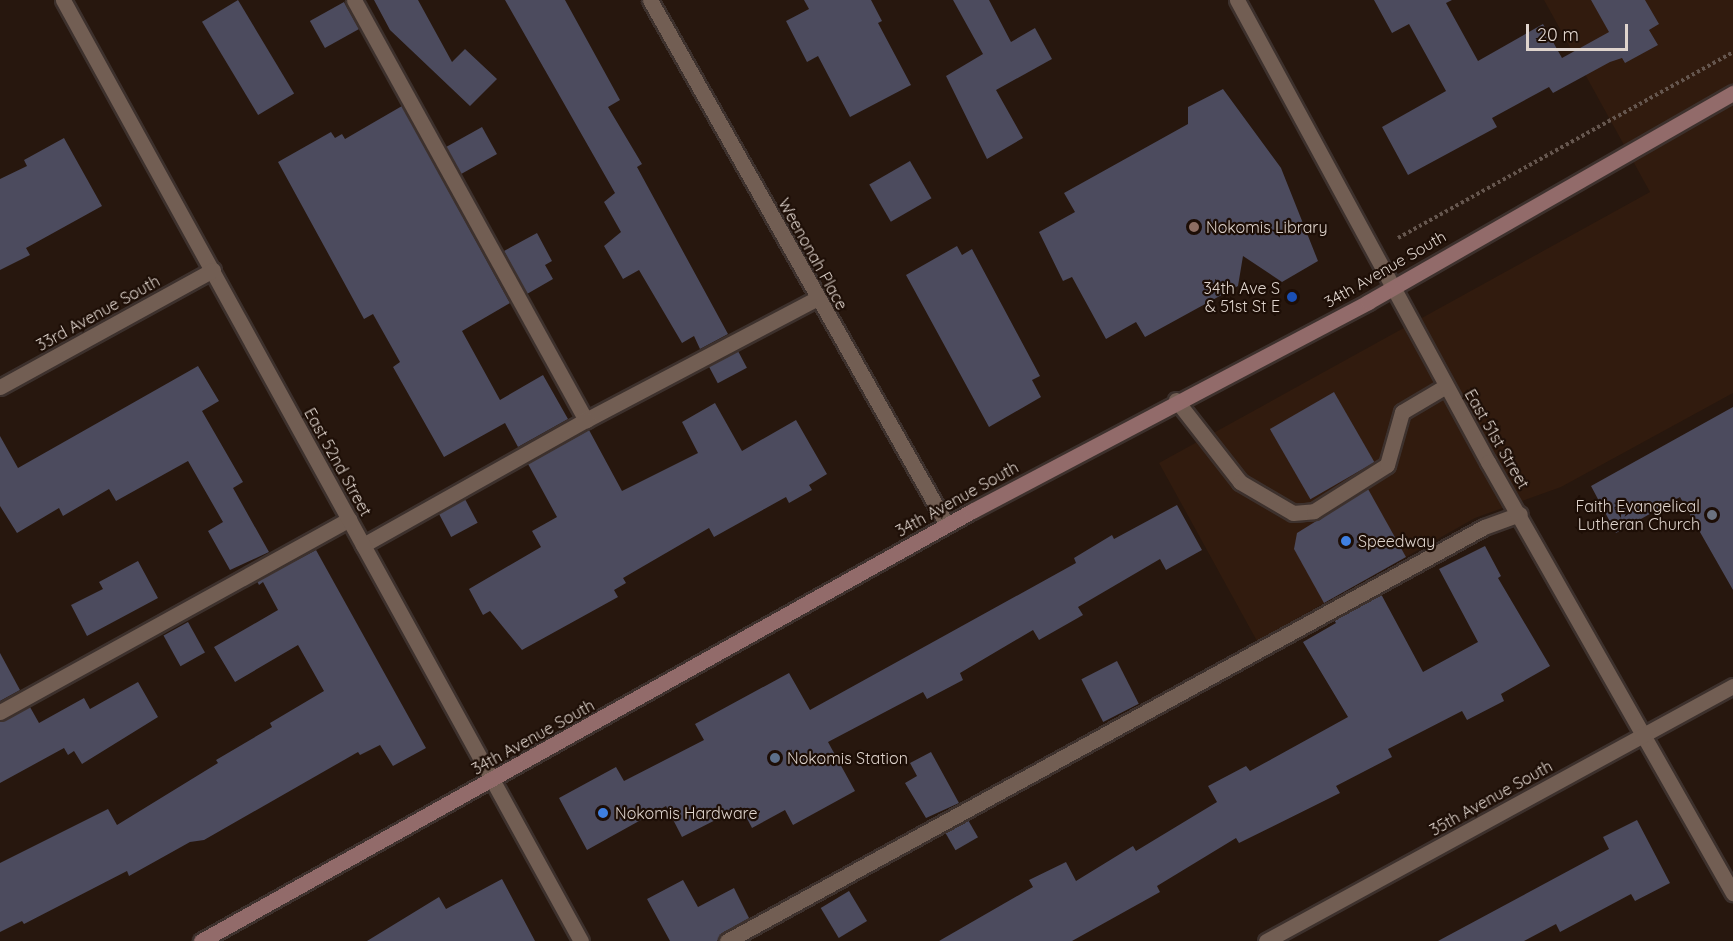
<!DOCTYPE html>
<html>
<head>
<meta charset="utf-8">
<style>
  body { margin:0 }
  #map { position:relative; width:1733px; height:941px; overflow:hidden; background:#27170e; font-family:Quicksand,sans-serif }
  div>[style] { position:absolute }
  .built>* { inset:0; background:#311b0e }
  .building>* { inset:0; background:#4c4b5e; transform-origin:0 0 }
  .path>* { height:4px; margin-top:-2px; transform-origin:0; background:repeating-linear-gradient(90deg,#65564e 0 3px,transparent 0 6px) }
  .roads { filter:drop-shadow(2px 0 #3d312d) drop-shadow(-2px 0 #3d312d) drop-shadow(0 2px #3d312d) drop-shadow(0 -2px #3d312d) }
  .lane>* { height:15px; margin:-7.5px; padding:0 7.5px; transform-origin:7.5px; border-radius:7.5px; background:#725e53 }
  .street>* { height:15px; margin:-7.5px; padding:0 7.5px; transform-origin:7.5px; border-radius:7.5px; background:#725e53 }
  .secondary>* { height:15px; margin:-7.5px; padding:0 7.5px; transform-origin:7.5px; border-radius:7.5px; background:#926b6a }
  .dots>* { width:16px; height:16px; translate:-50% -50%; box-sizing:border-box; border:3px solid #1d0e06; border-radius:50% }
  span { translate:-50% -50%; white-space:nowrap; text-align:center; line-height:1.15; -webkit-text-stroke:4.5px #1d0e06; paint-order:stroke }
  .poi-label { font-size:16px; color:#dfd4cd }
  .left { translate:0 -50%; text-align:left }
  .right { translate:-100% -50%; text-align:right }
  .street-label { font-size:16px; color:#dfd4cd }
  .scale { position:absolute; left:1526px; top:24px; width:102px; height:27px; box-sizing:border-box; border:3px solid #dfd4cd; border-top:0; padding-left:8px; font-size:18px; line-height:21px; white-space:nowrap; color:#dfd4cd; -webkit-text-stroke:4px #1d0e06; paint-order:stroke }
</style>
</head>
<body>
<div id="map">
  <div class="built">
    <div style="clip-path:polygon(1544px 0,1733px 0,1733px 393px,1561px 487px,1475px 518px,1257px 641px,1159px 463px,1650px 192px)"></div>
  </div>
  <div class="building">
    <div style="left:238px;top:0;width:109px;height:42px;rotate:59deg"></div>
    <div style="clip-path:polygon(374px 0,418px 0,452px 62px,465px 49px,497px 79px,470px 106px,390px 30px)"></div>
    <div style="clip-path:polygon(505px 0,565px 0,620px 100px,608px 107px,642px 164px,637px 167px,728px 334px,700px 349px,694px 336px,682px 343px,639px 270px,623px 279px,604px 246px,621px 232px,604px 202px,615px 193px)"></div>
    <div style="clip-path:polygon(804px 0,871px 0,882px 21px,878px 23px,911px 85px,850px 117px,818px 56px,807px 62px,786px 21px,809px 9px)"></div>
    <div style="clip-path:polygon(953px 0,989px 0,1011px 42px,1035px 28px,1052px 59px,996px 90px,1023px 138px,987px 159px,946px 76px,983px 54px)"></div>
    <div style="clip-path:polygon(1374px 0,1452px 0,1446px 3px,1478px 61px,1543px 24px,1562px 58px,1609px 32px,1591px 0,1645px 0,1659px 24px,1649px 30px,1658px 45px,1625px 63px,1622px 58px,1610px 62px,1553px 93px,1549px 87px,1492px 118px,1497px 127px,1408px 175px,1382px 127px,1446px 91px,1409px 24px,1392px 33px)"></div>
    <div style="left:344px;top:2px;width:31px;height:39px;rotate:61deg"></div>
    <div style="clip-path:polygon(1223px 89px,1281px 168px,1318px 261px,1282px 282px,1243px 256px,1238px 286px,1145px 337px,1136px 322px,1106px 339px,1072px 277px,1063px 281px,1039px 232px,1075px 212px,1064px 193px,1188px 124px,1188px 107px)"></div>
    <div style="clip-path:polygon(402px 106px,510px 303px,462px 331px,500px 400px,543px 375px,568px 419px,518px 447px,505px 423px,444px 457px,393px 367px,400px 362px,373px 314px,364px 319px,278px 162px,331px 132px,335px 138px,342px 134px,345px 139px)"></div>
    <div style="left:482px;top:127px;width:31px;height:41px;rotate:61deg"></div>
    <div style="clip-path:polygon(64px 138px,102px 206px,26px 248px,30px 255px,0 270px,0 179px,27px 166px,24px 160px)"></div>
    <div style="left:910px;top:161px;width:43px;height:47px;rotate:60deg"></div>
    <div style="clip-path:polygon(537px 233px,552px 261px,545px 265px,553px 279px,527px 294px,504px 251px)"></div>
    <div style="clip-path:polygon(957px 246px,962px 255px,972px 249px,1040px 376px,1032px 380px,1041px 397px,989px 427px,906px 275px)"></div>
    <div style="left:738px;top:351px;width:19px;height:33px;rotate:62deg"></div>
    <div style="clip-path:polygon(198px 366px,219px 401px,202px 411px,243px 482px,233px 488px,269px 552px,230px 570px,208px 531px,223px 522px,188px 461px,116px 501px,109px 489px,63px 516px,59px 508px,17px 533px,0 506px,0 436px,18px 468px)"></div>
    <div style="left:1334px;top:392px;width:81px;height:74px;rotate:60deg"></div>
    <div style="clip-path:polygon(715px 403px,742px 451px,796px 420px,827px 474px,809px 485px,812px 490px,789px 503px,786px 497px,714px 537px,709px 528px,623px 578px,626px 583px,614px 590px,618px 597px,522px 650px,490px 611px,483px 615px,469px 589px,541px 547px,532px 531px,557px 517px,528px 464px,589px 430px,622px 491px,698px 453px,682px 422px)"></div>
    <div style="clip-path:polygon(1733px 407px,1733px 590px,1680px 497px,1616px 533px,1591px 486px)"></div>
    <div style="clip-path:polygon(1368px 489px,1406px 557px,1324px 603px,1294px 549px,1297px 533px)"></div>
    <div style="left:465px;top:499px;width:27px;height:30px;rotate:62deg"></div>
    <div style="clip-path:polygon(1177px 505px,1202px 550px,1166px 570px,1160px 559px,1078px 607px,1083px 615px,1039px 640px,1033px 630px,960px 673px,963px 680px,927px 699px,923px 692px,828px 742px,855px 791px,793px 825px,785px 810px,752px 828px,741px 807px,682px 837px,666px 806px,587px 850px,559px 798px,616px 767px,624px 781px,704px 740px,695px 724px,789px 673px,810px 710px,1076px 563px,1074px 558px,1112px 535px,1114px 539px)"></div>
    <div style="clip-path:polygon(1485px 546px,1501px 576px,1498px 578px,1550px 666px,1501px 694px,1504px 701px,1467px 720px,1462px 711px,1388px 749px,1392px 757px,1336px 786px,1340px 793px,1239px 843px,1236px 838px,1157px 886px,1160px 892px,1072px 941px,939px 941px,1033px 887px,1029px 880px,1066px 862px,1076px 881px,1133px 846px,1136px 851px,1217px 802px,1208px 786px,1246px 766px,1250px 771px,1348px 717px,1303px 642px,1336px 623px,1334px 620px,1381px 594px,1423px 672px,1478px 642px,1439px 569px)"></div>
    <div style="clip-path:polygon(316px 550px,426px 748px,393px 766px,380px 745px,360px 755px,358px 752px,204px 840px,190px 842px,129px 876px,127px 871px,24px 924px,22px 921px,0 932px,0 863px,108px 809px,117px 825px,218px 763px,216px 760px,272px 727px,270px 723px,324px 691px,298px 645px,235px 682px,214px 647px,278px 610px,263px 582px,259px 585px,257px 581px)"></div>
    <div style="clip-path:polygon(138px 561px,158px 598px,87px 636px,71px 605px,103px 589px,99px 582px)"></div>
    <div style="left:188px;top:622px;width:35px;height:28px;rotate:61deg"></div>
    <div style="clip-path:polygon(0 653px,20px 690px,0 701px)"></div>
    <div style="left:1117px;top:661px;width:48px;height:40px;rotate:63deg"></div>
    <div style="clip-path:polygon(138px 682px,158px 717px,82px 764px,74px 751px,68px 755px,64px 748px,0 783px,0 722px,30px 707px,39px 723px,84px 698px,90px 709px)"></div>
    <div style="clip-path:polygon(931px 752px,959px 803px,926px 818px,905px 783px,917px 776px,910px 763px)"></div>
    <div style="left:968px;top:820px;width:20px;height:26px;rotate:60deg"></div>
    <div style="clip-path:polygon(1637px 820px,1670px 883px,1635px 901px,1631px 894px,1560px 932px,1556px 924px,1524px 941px,1438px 941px,1609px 849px,1603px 837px)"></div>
    <div style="clip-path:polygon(502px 879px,535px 941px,367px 941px,439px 897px,446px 909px)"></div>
    <div style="clip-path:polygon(683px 880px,698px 907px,734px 888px,749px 918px,722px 933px,717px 941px,670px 941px,647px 899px)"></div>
    <div style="left:849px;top:891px;width:35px;height:33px;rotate:59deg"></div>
  </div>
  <div class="path">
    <div style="left:1398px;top:238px;width:383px;rotate:-29deg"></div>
  </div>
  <div class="roads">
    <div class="lane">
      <div style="left:354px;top:0;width:480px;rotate:61.1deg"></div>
      <div style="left:586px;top:420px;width:261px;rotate:-27.8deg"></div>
      <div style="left:1176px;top:400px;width:104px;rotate:52deg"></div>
      <div style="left:1240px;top:482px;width:61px;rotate:30.3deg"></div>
      <div style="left:1293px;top:513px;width:21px;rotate:-5deg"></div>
      <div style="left:1314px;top:511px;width:86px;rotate:-32.2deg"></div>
      <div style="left:1387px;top:465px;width:55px;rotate:-74.2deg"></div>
      <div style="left:1402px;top:412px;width:51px;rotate:-30.6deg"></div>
      <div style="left:363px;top:545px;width:256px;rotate:-29.3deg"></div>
      <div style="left:0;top:712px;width:399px;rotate:-28.9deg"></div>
      <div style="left:727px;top:941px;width:863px;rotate:-28.67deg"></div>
      <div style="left:1484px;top:527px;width:38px;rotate:-20deg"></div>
    </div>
    <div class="street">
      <div style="left:63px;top:0;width:1074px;rotate:61.17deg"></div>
      <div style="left:650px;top:0;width:603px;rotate:60.5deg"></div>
      <div style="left:1237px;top:0;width:526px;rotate:61.49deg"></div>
      <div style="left:1488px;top:462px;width:496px;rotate:60.4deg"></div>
      <div style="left:0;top:387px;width:243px;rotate:-28.8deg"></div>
      <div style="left:1266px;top:941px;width:532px;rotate:-28.64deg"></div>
    </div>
    <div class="secondary">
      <div style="left:201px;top:941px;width:883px;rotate:-29.15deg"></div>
      <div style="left:972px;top:511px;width:448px;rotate:-27.8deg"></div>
      <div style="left:1368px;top:302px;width:421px;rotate:-29.8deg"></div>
    </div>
  </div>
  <div class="dots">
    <div style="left:1194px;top:227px;background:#8d6e63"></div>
    <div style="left:1292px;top:297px;background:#1a4fb4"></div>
    <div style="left:1712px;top:515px;background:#6b7280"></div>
    <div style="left:1346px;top:541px;background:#3f7fe0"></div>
    <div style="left:775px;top:758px;background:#5c6f8a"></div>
    <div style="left:603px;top:813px;background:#3f7fe0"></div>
  </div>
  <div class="poi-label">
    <span class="left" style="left:1206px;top:227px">Nokomis Library</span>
    <span class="right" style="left:1280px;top:297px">34th Ave S<br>&amp; 51st St E</span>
    <span class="right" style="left:1700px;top:515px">Faith Evangelical<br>Lutheran Church</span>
    <span class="left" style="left:1358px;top:541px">Speedway</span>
    <span class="left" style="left:787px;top:758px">Nokomis Station</span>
    <span class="left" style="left:615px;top:813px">Nokomis Hardware</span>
  </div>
  <div class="street-label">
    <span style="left:813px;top:254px;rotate:61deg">Weenonah Place</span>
    <span style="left:1385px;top:269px;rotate:-30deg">34th Avenue South</span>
    <span style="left:98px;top:313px;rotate:-29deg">33rd Avenue South</span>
    <span style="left:1497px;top:439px;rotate:60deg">East 51st Street</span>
    <span style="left:338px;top:462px;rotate:61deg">East 52nd Street</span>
    <span style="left:957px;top:499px;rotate:-29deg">34th Avenue South</span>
    <span style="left:533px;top:737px;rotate:-29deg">34th Avenue South</span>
    <span style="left:1491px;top:798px;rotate:-29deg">35th Avenue South</span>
  </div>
  <div class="scale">20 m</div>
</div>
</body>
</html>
